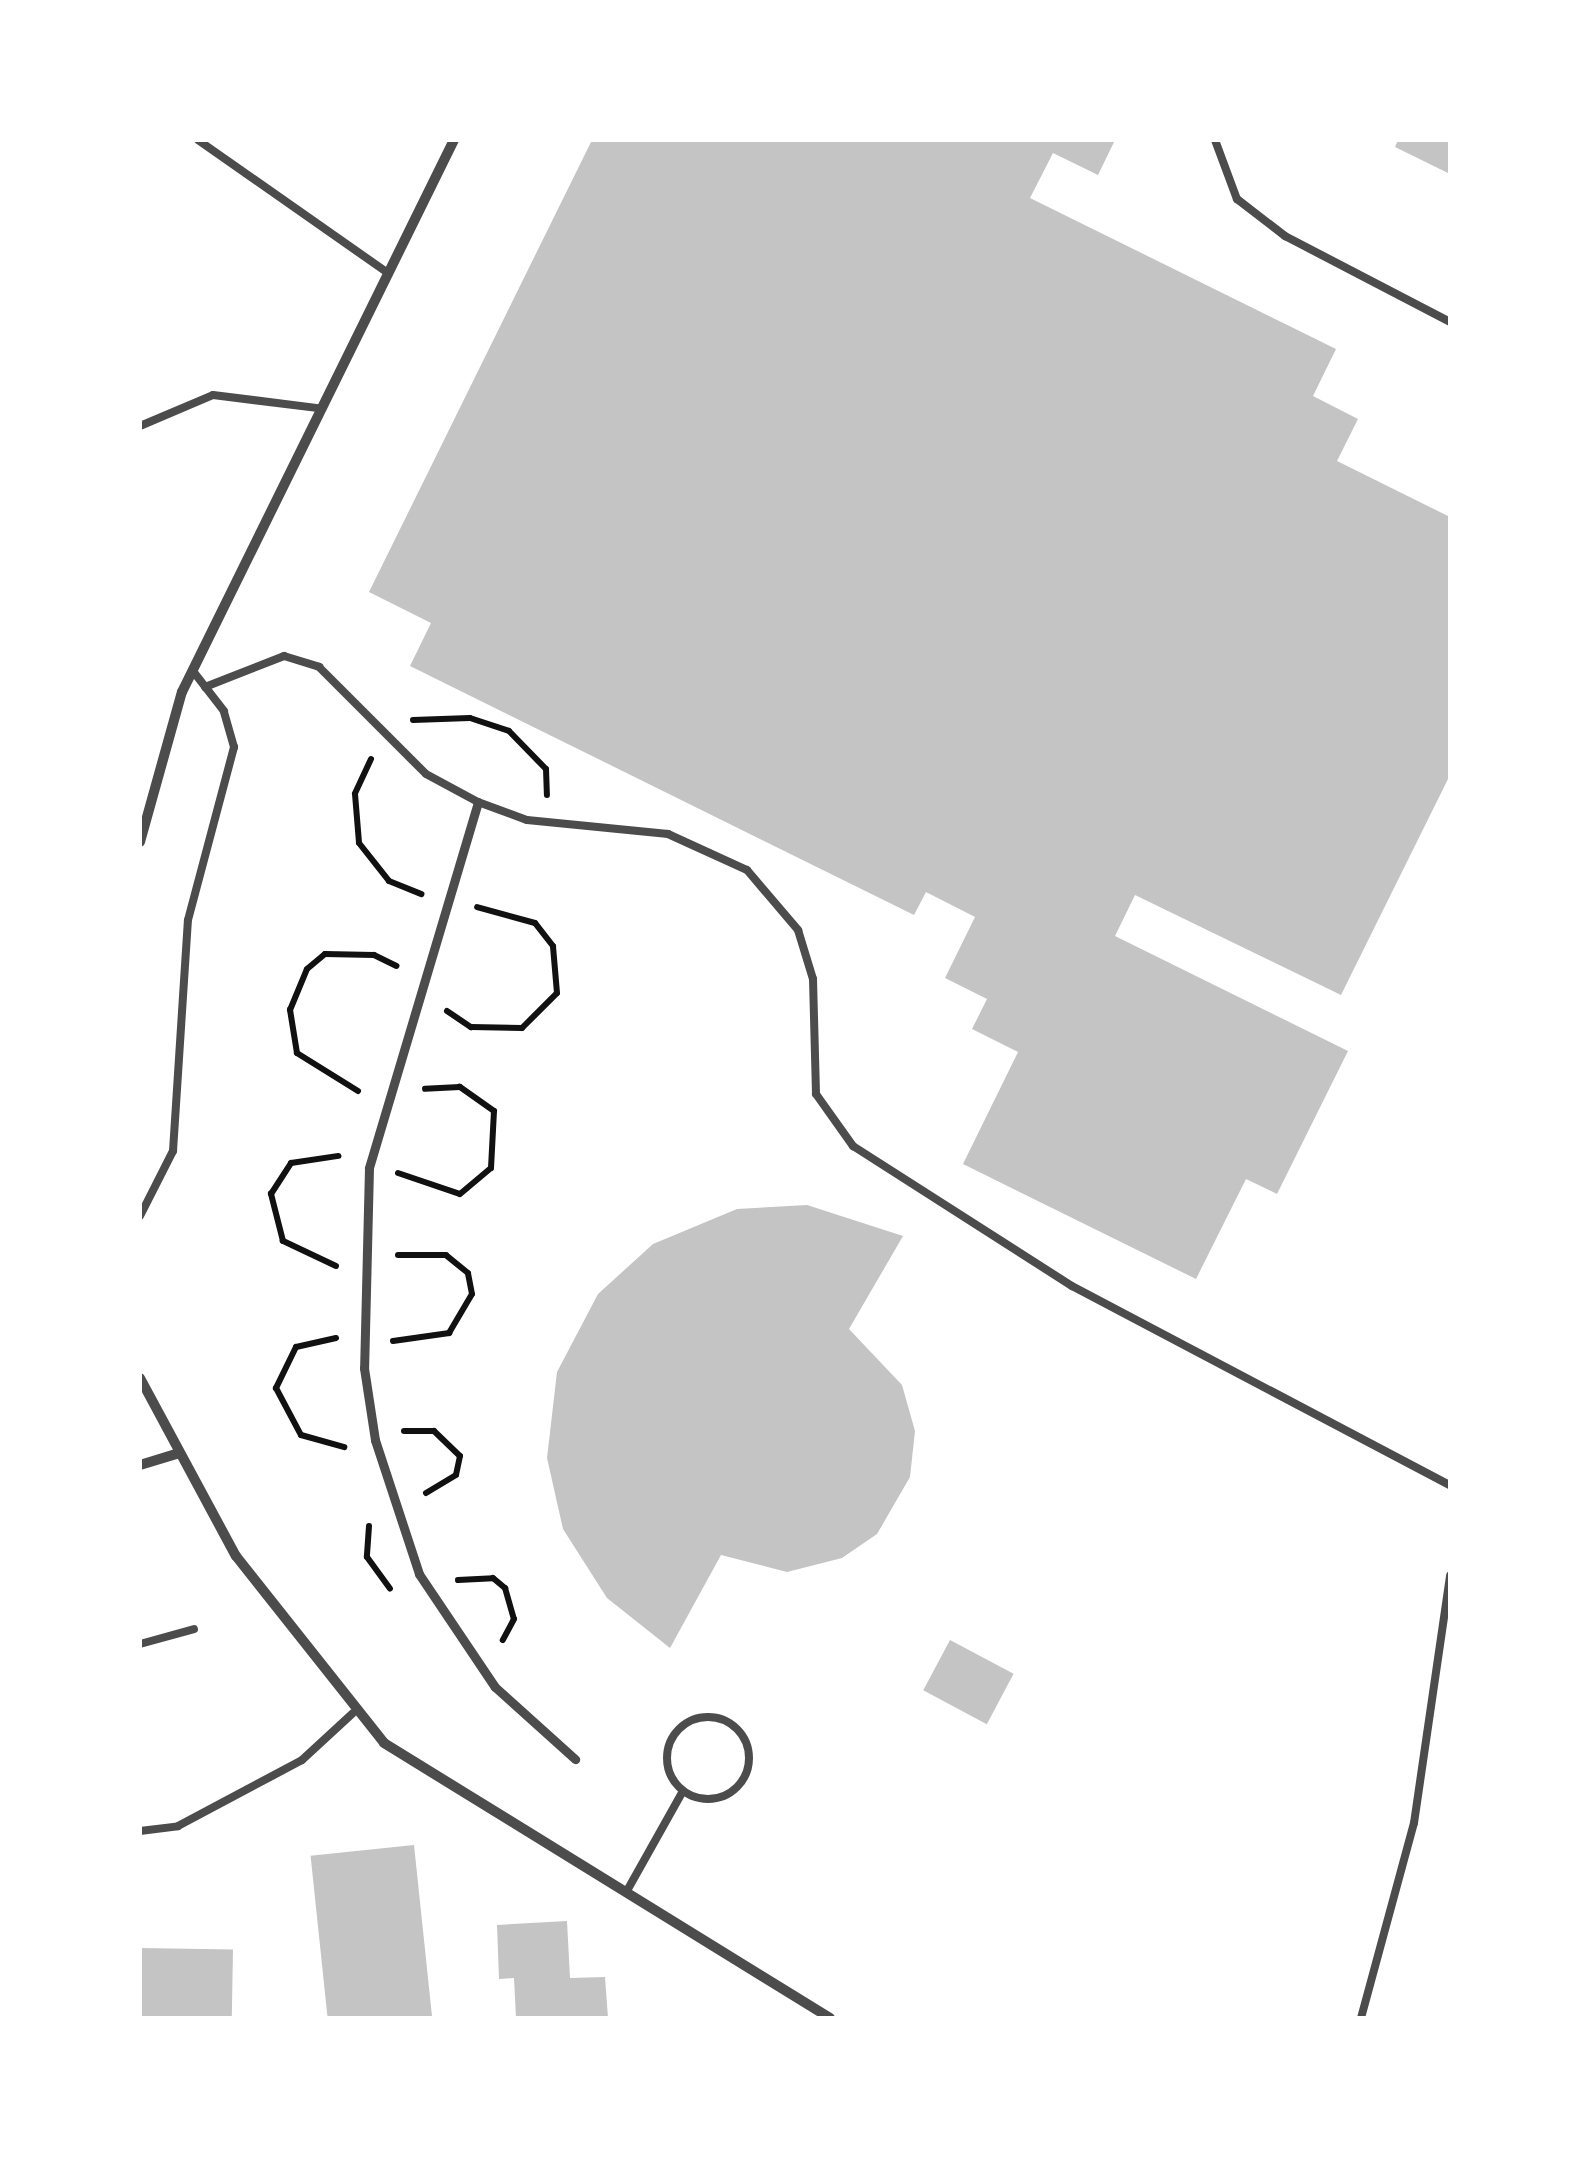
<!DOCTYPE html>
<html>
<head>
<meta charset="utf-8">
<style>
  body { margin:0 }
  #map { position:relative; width:1590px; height:2158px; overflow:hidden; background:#fff; font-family:"Archivo Narrow",sans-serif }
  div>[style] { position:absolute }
  .building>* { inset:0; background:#c4c4c4; transform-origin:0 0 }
  .path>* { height:6px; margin:-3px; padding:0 3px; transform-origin:3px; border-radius:3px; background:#111 }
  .service>* { height:8px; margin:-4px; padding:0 4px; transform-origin:4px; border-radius:4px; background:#4c4c4c }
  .service>.ring { margin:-4px; padding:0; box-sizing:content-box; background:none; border:8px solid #4c4c4c; border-radius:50% }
  .pedestrian>* { height:9px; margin:-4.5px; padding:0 4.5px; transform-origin:4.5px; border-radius:4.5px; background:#4c4c4c }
  .minor>* { height:10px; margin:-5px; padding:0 5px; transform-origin:5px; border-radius:5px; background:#4c4c4c }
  span { translate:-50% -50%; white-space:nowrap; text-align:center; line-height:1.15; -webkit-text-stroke:9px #fff; paint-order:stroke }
  .frame { position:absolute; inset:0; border:142px solid #fff; pointer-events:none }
</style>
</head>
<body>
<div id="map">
  <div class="building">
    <div style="clip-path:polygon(592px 140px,1115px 140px,1098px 175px,1053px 153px,1030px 198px,1336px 349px,1313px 396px,1358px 419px,1337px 461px,1450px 517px,1450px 775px,1341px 995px,1135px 895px,1115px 936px,1348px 1051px,1277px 1194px,1246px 1179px,1196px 1279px,963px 1164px,1018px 1052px,972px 1029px,987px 999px,945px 978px,975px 917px,926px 892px,914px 915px,410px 666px,431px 623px,369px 592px)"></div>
    <div style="clip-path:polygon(1398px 140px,1450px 140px,1450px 174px,1395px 147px)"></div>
    <div style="clip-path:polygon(807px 1205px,903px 1236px,849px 1329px,902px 1385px,915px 1431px,910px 1477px,877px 1534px,842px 1558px,787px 1572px,721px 1555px,670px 1648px,607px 1598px,563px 1529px,547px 1458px,557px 1372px,598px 1294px,653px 1244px,737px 1209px)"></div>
    <div style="left:950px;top:1640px;width:72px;height:57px;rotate:28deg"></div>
    <div style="left:414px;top:1845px;width:174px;height:104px;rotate:84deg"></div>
    <div style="clip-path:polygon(567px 1921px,570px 1978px,605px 1977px,608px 2018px,516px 2018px,514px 1978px,499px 1979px,497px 1925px)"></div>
    <div style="left:140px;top:1948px;width:93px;height:70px;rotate:1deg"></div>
  </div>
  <div class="path">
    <div style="left:413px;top:720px;width:57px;rotate:-2deg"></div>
    <div style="left:470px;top:718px;width:41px;rotate:18.4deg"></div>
    <div style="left:509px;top:731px;width:53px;rotate:45.8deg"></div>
    <div style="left:546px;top:769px;width:26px;rotate:88deg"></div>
    <div style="left:371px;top:759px;width:38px;rotate:115deg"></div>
    <div style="left:355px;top:794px;width:49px;rotate:85.3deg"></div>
    <div style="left:359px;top:843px;width:48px;rotate:51.7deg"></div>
    <div style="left:389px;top:881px;width:35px;rotate:22deg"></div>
    <div style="left:447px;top:1011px;width:29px;rotate:34deg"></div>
    <div style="left:471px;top:1027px;width:51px;rotate:1.1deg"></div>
    <div style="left:522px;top:1028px;width:49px;rotate:-45deg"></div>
    <div style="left:557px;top:993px;width:47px;rotate:-94.9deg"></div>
    <div style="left:553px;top:946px;width:29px;rotate:-128deg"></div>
    <div style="left:535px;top:923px;width:60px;rotate:-164.6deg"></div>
    <div style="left:358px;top:1091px;width:72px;rotate:-148.1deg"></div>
    <div style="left:297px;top:1053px;width:44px;rotate:-99.2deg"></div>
    <div style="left:290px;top:1010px;width:44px;rotate:-67.5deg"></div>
    <div style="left:307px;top:969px;width:23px;rotate:-40deg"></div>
    <div style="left:325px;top:954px;width:49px;rotate:1.2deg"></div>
    <div style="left:374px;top:955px;width:25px;rotate:26deg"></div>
    <div style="left:398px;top:1173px;width:65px;rotate:18.7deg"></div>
    <div style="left:460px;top:1194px;width:40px;rotate:-40deg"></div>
    <div style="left:491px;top:1168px;width:57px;rotate:-87deg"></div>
    <div style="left:494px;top:1111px;width:42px;rotate:-144.8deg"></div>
    <div style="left:460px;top:1087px;width:35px;rotate:177deg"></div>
    <div style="left:336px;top:1266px;width:59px;rotate:-154.7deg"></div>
    <div style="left:283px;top:1241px;width:49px;rotate:-104.3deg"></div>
    <div style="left:271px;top:1194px;width:37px;rotate:-57deg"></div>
    <div style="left:291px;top:1163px;width:48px;rotate:-8.5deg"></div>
    <div style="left:336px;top:1338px;width:41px;rotate:167.3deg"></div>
    <div style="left:296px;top:1347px;width:46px;rotate:116deg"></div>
    <div style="left:276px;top:1388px;width:53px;rotate:62deg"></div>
    <div style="left:301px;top:1435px;width:45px;rotate:15.6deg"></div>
    <div style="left:393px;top:1341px;width:57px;rotate:-8.1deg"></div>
    <div style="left:449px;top:1333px;width:45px;rotate:-59.5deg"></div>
    <div style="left:472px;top:1294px;width:21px;rotate:-101deg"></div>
    <div style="left:468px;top:1273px;width:28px;rotate:-141deg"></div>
    <div style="left:446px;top:1255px;width:48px;rotate:180deg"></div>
    <div style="left:404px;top:1431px;width:30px"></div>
    <div style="left:434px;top:1431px;width:36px;rotate:44deg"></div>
    <div style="left:460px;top:1456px;width:19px;rotate:102deg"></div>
    <div style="left:456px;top:1475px;width:35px;rotate:149deg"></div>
    <div style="left:369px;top:1526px;width:31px;rotate:94deg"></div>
    <div style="left:367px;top:1557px;width:39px;rotate:54deg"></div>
    <div style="left:458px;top:1580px;width:35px;rotate:-3deg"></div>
    <div style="left:493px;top:1578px;width:16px;rotate:40deg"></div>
    <div style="left:505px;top:1588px;width:32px;rotate:74deg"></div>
    <div style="left:514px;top:1619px;width:24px;rotate:118deg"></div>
  </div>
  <div class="service">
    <div style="left:198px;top:140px;width:228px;rotate:35deg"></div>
    <div style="left:1215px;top:140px;width:63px;rotate:69.6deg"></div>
    <div style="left:1237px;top:199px;width:61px;rotate:37.6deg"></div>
    <div style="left:1285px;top:236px;width:186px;rotate:27.5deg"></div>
    <div style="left:140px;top:426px;width:79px;rotate:-23deg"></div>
    <div style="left:213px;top:395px;width:106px;rotate:7.1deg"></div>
    <div style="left:205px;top:687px;width:85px;rotate:-21.4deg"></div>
    <div style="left:284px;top:656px;width:37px;rotate:17deg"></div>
    <div style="left:319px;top:667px;width:151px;rotate:45deg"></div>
    <div style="left:426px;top:774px;width:59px;rotate:28.3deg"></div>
    <div style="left:478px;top:802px;width:52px;rotate:20.2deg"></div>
    <div style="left:527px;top:820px;width:142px;rotate:5.7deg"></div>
    <div style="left:668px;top:834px;width:87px;rotate:24.5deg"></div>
    <div style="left:747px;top:870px;width:79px;rotate:49.6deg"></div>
    <div style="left:798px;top:930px;width:51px;rotate:73deg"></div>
    <div style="left:813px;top:979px;width:115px;rotate:88.5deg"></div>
    <div style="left:816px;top:1094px;width:64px;rotate:54.6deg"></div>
    <div style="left:853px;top:1146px;width:260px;rotate:32.6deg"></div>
    <div style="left:1072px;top:1286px;width:427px;rotate:27.8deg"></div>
    <div style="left:140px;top:1216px;width:73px;rotate:-63.1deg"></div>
    <div style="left:173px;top:1151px;width:231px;rotate:-86.3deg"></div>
    <div style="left:188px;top:920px;width:179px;rotate:-75.1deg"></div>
    <div style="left:234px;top:747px;width:37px;rotate:-106deg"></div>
    <div style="left:224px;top:711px;width:51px;rotate:-127.8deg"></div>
    <div style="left:140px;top:1644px;width:56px;rotate:-15.5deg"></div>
    <div class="ring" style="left:667px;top:1717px;width:74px;height:74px"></div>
    <div style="left:140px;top:1831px;width:38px;rotate:-7deg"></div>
    <div style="left:178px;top:1826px;width:140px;rotate:-28deg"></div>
    <div style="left:302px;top:1760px;width:69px;rotate:-42.7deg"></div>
    <div style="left:628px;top:1889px;width:112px;rotate:-60.7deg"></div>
    <div style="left:1361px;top:2018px;width:202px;rotate:-74.8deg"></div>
    <div style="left:1414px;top:1823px;width:250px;rotate:-81.7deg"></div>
  </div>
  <div class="pedestrian">
    <div style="left:478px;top:802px;width:382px;rotate:106.6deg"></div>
    <div style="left:369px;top:1168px;width:200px;rotate:91.4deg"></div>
    <div style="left:364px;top:1368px;width:73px;rotate:81.3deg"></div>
    <div style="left:375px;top:1440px;width:141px;rotate:71.8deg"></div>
    <div style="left:419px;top:1574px;width:136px;rotate:56.1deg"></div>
    <div style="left:495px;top:1687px;width:108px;rotate:42deg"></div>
  </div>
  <div class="minor">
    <div style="left:140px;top:842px;width:156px;rotate:-74.4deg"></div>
    <div style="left:182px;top:692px;width:615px;rotate:-63.77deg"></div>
    <div style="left:140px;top:1378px;width:202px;rotate:61.7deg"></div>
    <div style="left:236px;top:1556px;width:238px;rotate:51.6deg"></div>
    <div style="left:384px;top:1743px;width:524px;rotate:31.66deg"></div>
    <div style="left:140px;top:1465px;width:39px;rotate:-17deg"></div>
  </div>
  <div class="frame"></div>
</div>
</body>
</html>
